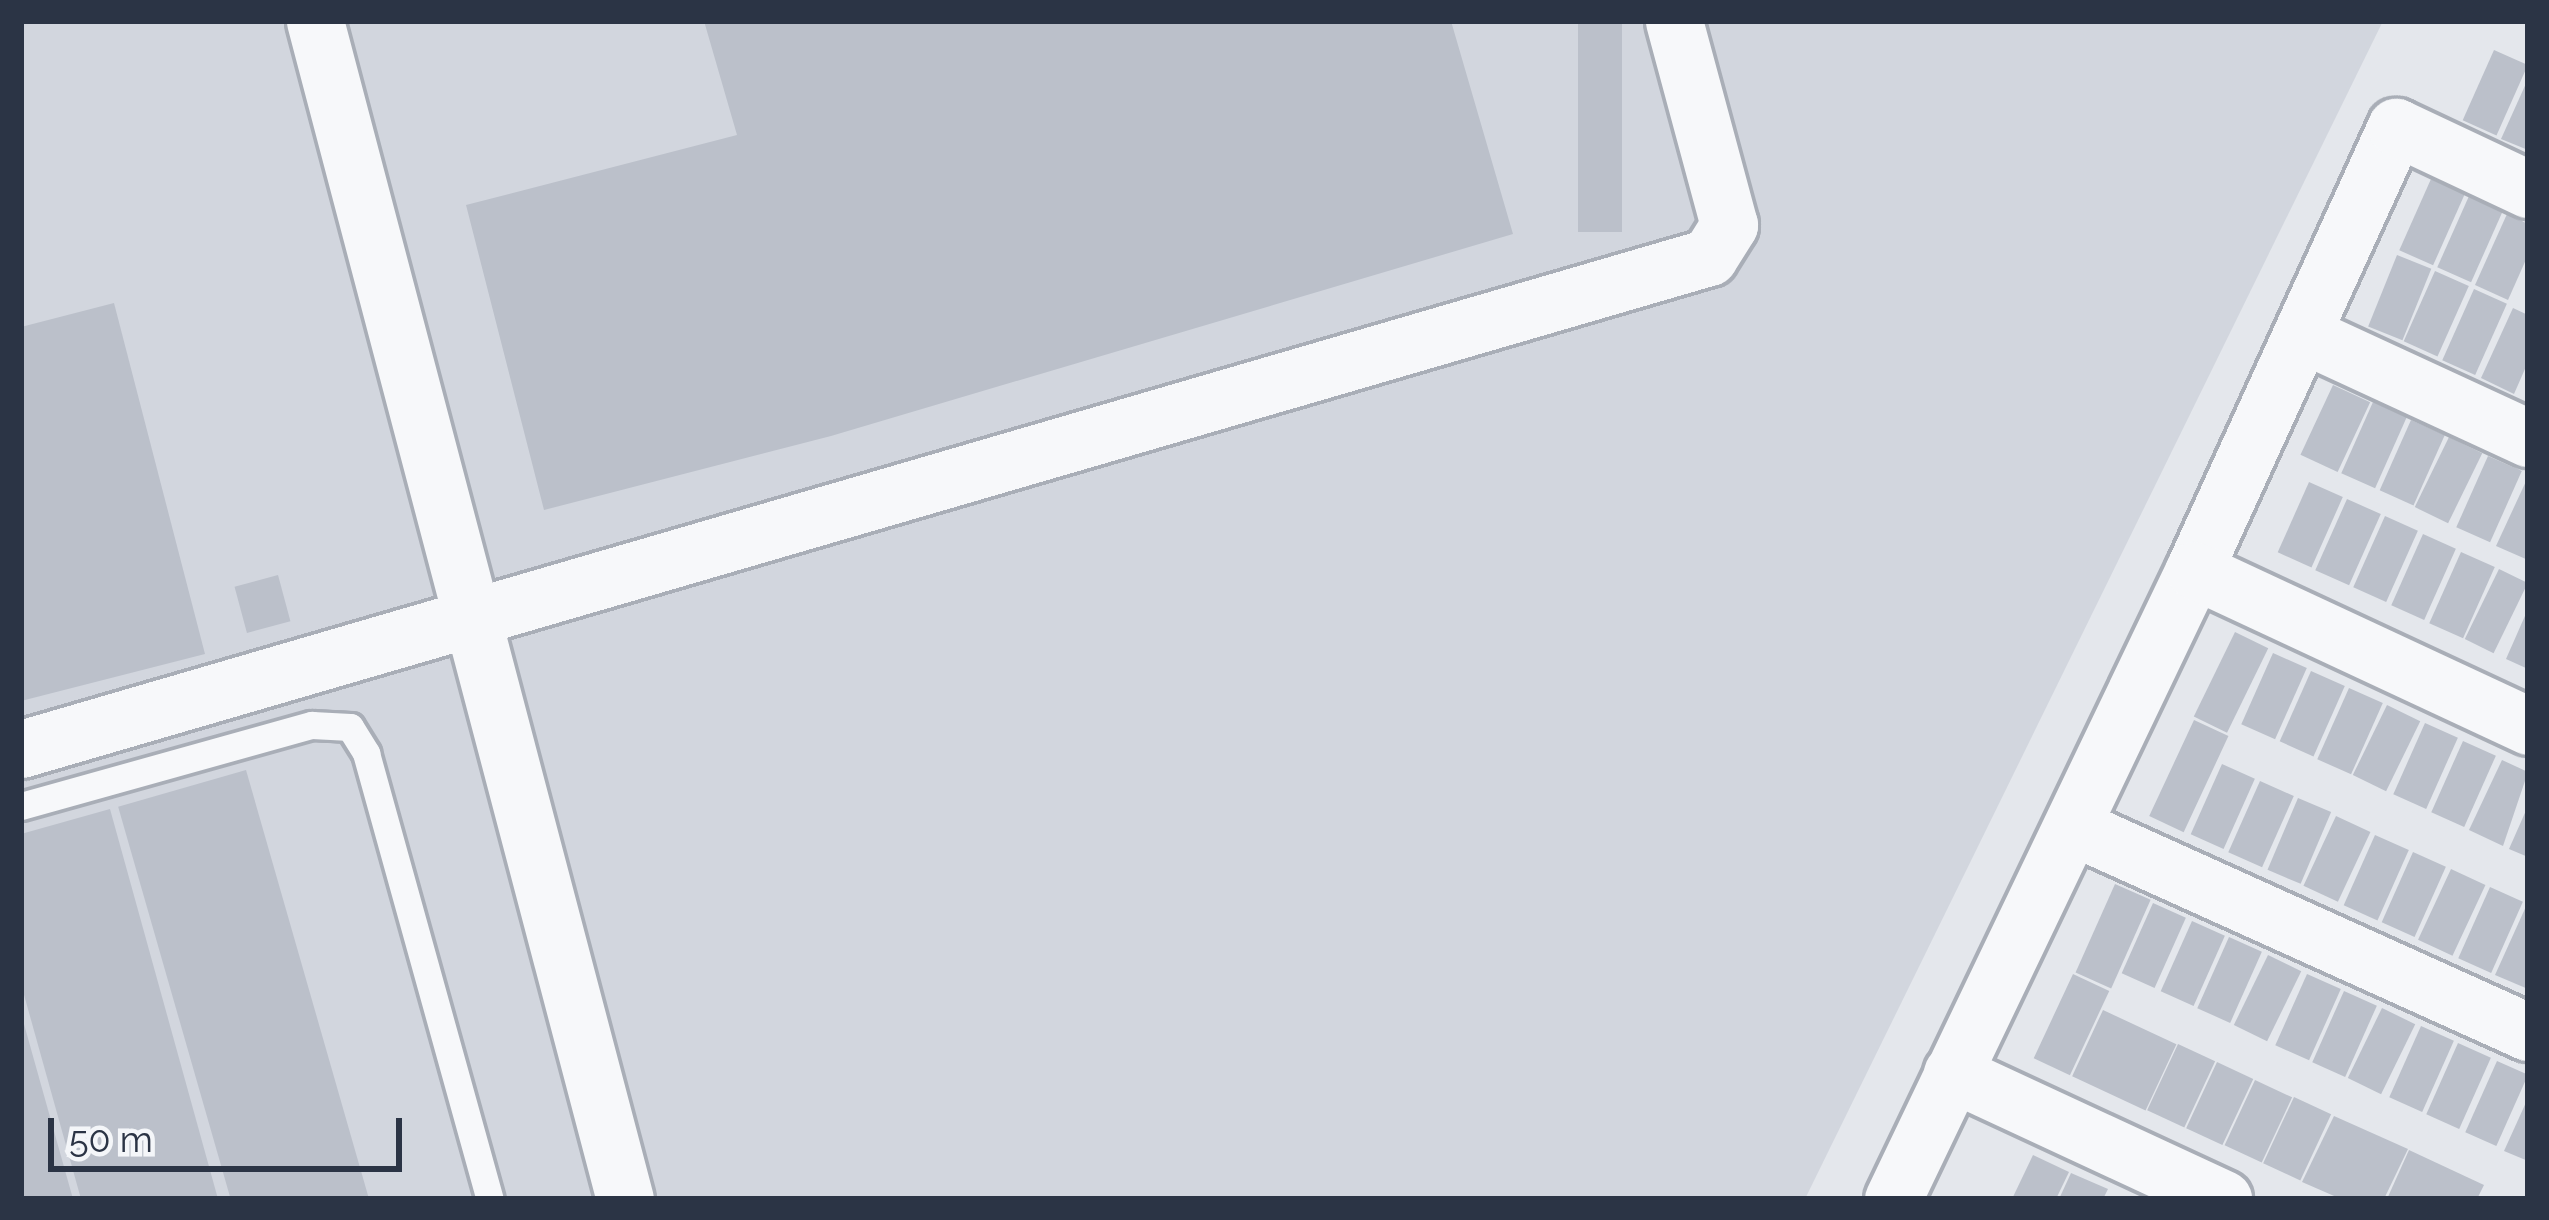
<!DOCTYPE html>
<html>
<head>
<meta charset="utf-8">
<style>
  body { margin:0 }
  #map { position:relative; width:2549px; height:1220px; overflow:hidden; background:#e4e7ec; font-family:Raleway,sans-serif }
  div>[style] { position:absolute }
  .built>* { inset:0; background:#d2d6de }
  .building>* { inset:0; background:#bbc0ca; transform-origin:0 0 }
  .roads { filter:drop-shadow(3px 0 #a9aeb7) drop-shadow(-3px 0 #a9aeb7) drop-shadow(0 3px #a9aeb7) drop-shadow(0 -3px #a9aeb7) }
  .lane>* { height:27px; margin:-13.5px; padding:0 13.5px; transform-origin:13.5px; border-radius:13.5px; background:#f7f8fa }
  .street>* { height:57px; margin:-28.5px; padding:0 28.5px; transform-origin:28.5px; border-radius:28.5px; background:#f7f8fa }
  span { translate:-50% -50%; white-space:nowrap; text-align:center; line-height:1.15; -webkit-text-stroke:9px #f4f6f9; paint-order:stroke }
  .frame { position:absolute; inset:0; border:24px solid #2b3445; pointer-events:none }
  .scale { position:absolute; left:48px; top:1118px; width:354px; height:54px; box-sizing:border-box; border:6px solid #2b3445; border-top:0; padding-left:15px; font-size:36px; line-height:42px; white-space:nowrap; color:#2b3445; -webkit-text-stroke:9px #f4f6f9; paint-order:stroke }
</style>
</head>
<body>
<div id="map">
  <div class="built">
    <div style="clip-path:polygon(21px 21px,2383px 21px,1805px 1199px,21px 1199px)"></div>
  </div>
  <div class="building">
    <div style="clip-path:polygon(704px 21px,1451px 21px,1513px 234px,831px 436px,544px 510px,466px 205px,737px 135px)"></div>
    <div style="left:1578px;top:21px;width:44px;height:211px"></div>
    <div style="left:2494px;top:50px;width:37px;height:77px;rotate:24deg"></div>
    <div style="clip-path:polygon(2528px 79px,2528px 150px,2501px 139px)"></div>
    <div style="left:2431px;top:179px;width:37px;height:78px;rotate:24deg"></div>
    <div style="left:2469px;top:196px;width:37px;height:78px;rotate:24deg"></div>
    <div style="clip-path:polygon(2507px 214px,2528px 224px,2528px 255px,2508px 300px,2475px 285px)"></div>
    <div style="left:2397px;top:255px;width:37px;height:77px;rotate:22deg"></div>
    <div style="left:2435px;top:271px;width:37px;height:77px;rotate:24deg"></div>
    <div style="left:2474px;top:289px;width:36px;height:78px;rotate:24deg"></div>
    <div style="clip-path:polygon(114px 303px,205px 654px,21px 701px,21px 327px)"></div>
    <div style="clip-path:polygon(2513px 308px,2528px 315px,2528px 362px,2514px 394px,2481px 378px)"></div>
    <div style="left:2333px;top:385px;width:41px;height:77px;rotate:25deg"></div>
    <div style="left:2373px;top:402px;width:37px;height:78px;rotate:24deg"></div>
    <div style="left:2411px;top:420px;width:37px;height:77px;rotate:24deg"></div>
    <div style="left:2449px;top:437px;width:37px;height:78px;rotate:26deg"></div>
    <div style="left:2488px;top:456px;width:37px;height:78px;rotate:24deg"></div>
    <div style="clip-path:polygon(2528px 477px,2528px 560px,2496px 546px)"></div>
    <div style="left:2309px;top:482px;width:37px;height:77px;rotate:24deg"></div>
    <div style="left:2347px;top:499px;width:37px;height:78px;rotate:24deg"></div>
    <div style="left:2385px;top:516px;width:36px;height:78px;rotate:24deg"></div>
    <div style="left:2423px;top:534px;width:36px;height:78px;rotate:24deg"></div>
    <div style="left:2461px;top:552px;width:37px;height:78px;rotate:24deg"></div>
    <div style="left:2499px;top:569px;width:32px;height:78px;rotate:26deg"></div>
    <div style="left:278px;top:575px;width:48px;height:45px;rotate:75deg"></div>
    <div style="clip-path:polygon(2528px 609px,2528px 669px,2506px 659px)"></div>
    <div style="left:2235px;top:632px;width:37px;height:94px;rotate:26deg"></div>
    <div style="left:2273px;top:653px;width:37px;height:78px;rotate:24deg"></div>
    <div style="left:2311px;top:671px;width:37px;height:77px;rotate:24deg"></div>
    <div style="left:2349px;top:688px;width:37px;height:78px;rotate:24deg"></div>
    <div style="left:2387px;top:705px;width:37px;height:78px;rotate:26deg"></div>
    <div style="left:2194px;top:720px;width:38px;height:106px;rotate:25deg"></div>
    <div style="left:2425px;top:723px;width:36px;height:78px;rotate:24deg"></div>
    <div style="left:2463px;top:741px;width:36px;height:78px;rotate:24deg"></div>
    <div style="clip-path:polygon(2502px 760px,2528px 772px,2503px 846px,2469px 830px)"></div>
    <div style="left:2222px;top:764px;width:36px;height:77px;rotate:24deg"></div>
    <div style="left:246px;top:770px;width:445px;height:133px;rotate:74deg"></div>
    <div style="left:2260px;top:781px;width:37px;height:78px;rotate:24deg"></div>
    <div style="left:2298px;top:798px;width:36px;height:78px;rotate:23deg"></div>
    <div style="clip-path:polygon(2528px 806px,2528px 857px,2509px 849px)"></div>
    <div style="clip-path:polygon(110px 809px,218px 1199px,81px 1199px,21px 984px,21px 834px)"></div>
    <div style="left:2336px;top:816px;width:38px;height:77px;rotate:25deg"></div>
    <div style="left:2375px;top:835px;width:37px;height:77px;rotate:24deg"></div>
    <div style="left:2413px;top:852px;width:36px;height:77px;rotate:24deg"></div>
    <div style="left:2451px;top:869px;width:38px;height:78px;rotate:25deg"></div>
    <div style="left:2115px;top:884px;width:39px;height:97px;rotate:24deg"></div>
    <div style="left:2490px;top:887px;width:36px;height:78px;rotate:24deg"></div>
    <div style="clip-path:polygon(2528px 902px,2528px 989px,2495px 975px)"></div>
    <div style="left:2153px;top:903px;width:36px;height:77px;rotate:24deg"></div>
    <div style="left:2192px;top:921px;width:36px;height:77px;rotate:24deg"></div>
    <div style="left:2229px;top:937px;width:36px;height:78px;rotate:24deg"></div>
    <div style="left:2268px;top:955px;width:37px;height:78px;rotate:26deg"></div>
    <div style="left:2073px;top:974px;width:40px;height:93px;rotate:25deg"></div>
    <div style="left:2307px;top:974px;width:37px;height:78px;rotate:24deg"></div>
    <div style="left:2344px;top:991px;width:36px;height:78px;rotate:24deg"></div>
    <div style="left:2382px;top:1008px;width:37px;height:78px;rotate:26deg"></div>
    <div style="left:2103px;top:1010px;width:81px;height:73px;rotate:25deg"></div>
    <div style="clip-path:polygon(21px 1017px,22px 1017px,73px 1199px,21px 1199px)"></div>
    <div style="left:2421px;top:1026px;width:36px;height:78px;rotate:24deg"></div>
    <div style="left:2458px;top:1043px;width:36px;height:78px;rotate:24deg"></div>
    <div style="left:2178px;top:1044px;width:41px;height:73px;rotate:25deg"></div>
    <div style="left:2497px;top:1061px;width:34px;height:78px;rotate:24deg"></div>
    <div style="left:2217px;top:1062px;width:40px;height:73px;rotate:25deg"></div>
    <div style="left:2255px;top:1080px;width:41px;height:72px;rotate:25deg"></div>
    <div style="left:2294px;top:1097px;width:41px;height:73px;rotate:25deg"></div>
    <div style="clip-path:polygon(2528px 1098px,2528px 1161px,2504px 1151px)"></div>
    <div style="clip-path:polygon(2334px 1116px,2408px 1149px,2384px 1199px,2341px 1199px,2302px 1182px)"></div>
    <div style="clip-path:polygon(2409px 1150px,2484px 1185px,2477px 1199px,2387px 1199px)"></div>
    <div style="clip-path:polygon(2033px 1155px,2069px 1172px,2056px 1199px,2012px 1199px)"></div>
    <div style="clip-path:polygon(2071px 1173px,2108px 1189px,2103px 1199px,2059px 1199px)"></div>
  </div>
  <div class="roads">
    <div class="lane">
      <div style="left:21px;top:806px;width:302px;rotate:-15.6deg"></div>
      <div style="left:312px;top:725px;width:38px;rotate:3deg"></div>
      <div style="left:350px;top:727px;width:31px;rotate:58deg"></div>
      <div style="left:366px;top:753px;width:463px;rotate:74.5deg"></div>
    </div>
    <div class="street">
      <div style="left:315px;top:21px;width:1218px;rotate:75.26deg"></div>
      <div style="left:2305px;top:335px;width:246px;rotate:24.8deg"></div>
      <div style="left:2194px;top:570px;width:487px;rotate:-65.5deg"></div>
      <div style="left:2396px;top:127px;width:146px;rotate:25.2deg"></div>
      <div style="left:21px;top:749px;width:1758px;rotate:-16.25deg"></div>
      <div style="left:1709px;top:257px;width:38px;rotate:-58deg"></div>
      <div style="left:1729px;top:225px;width:211px;rotate:-105.1deg"></div>
      <div style="left:2076px;top:828px;width:496px;rotate:24.3deg"></div>
      <div style="left:1952px;top:1073px;width:299px;rotate:24.9deg"></div>
      <div style="left:1893px;top:1199px;width:697px;rotate:-64.43deg"></div>
      <div style="left:2194px;top:570px;width:369px;rotate:25deg"></div>
    </div>
  </div>
  <div class="frame"></div>
  <div class="scale">50 m</div>
</div>
</body>
</html>
